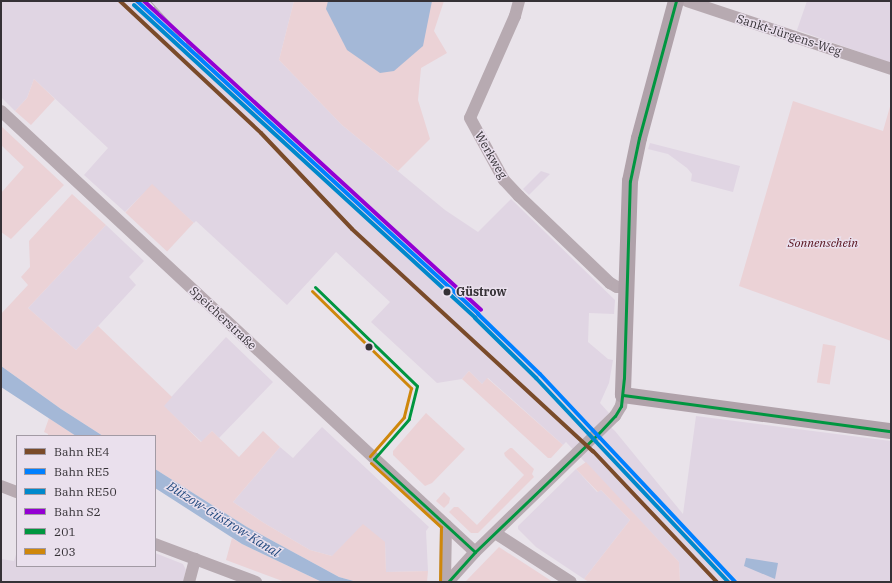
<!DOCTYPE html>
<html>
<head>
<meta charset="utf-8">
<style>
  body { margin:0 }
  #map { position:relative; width:892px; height:583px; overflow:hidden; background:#e9e3ea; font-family:"IBM Plex Serif",serif }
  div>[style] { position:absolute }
  .built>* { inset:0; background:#e0d5e3 }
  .green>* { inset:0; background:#ebd2d6; transform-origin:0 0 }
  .water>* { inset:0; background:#a4b8d7 }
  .minor>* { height:12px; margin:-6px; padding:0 6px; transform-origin:6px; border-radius:6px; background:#b7aab1 }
  .major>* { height:16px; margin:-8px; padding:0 8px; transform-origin:8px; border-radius:8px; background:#b0a2aa }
  .rail>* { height:4px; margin-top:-2px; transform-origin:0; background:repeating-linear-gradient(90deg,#eae0ed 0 8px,#ada4a9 0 16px); box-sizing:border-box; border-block:1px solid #ada4a9 }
  .bus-1>* { height:3px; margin:-1.5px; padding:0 1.5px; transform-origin:1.5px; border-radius:1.5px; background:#009640 }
  .bus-2>* { height:3px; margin:-1.5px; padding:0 1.5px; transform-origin:1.5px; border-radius:1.5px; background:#cf870b }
  .rail-1>* { height:4px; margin:-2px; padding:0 2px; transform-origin:2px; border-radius:2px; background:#7a4b2a }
  .rail-2>* { height:4px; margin:-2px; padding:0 2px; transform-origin:2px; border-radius:2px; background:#0080ff }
  .rail-3>* { height:4px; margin:-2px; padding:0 2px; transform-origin:2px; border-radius:2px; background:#08c }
  .rail-4>* { height:4px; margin:-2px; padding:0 2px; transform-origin:2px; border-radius:2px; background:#9400d3 }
  .dots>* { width:11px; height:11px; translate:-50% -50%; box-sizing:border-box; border:2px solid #eae0ed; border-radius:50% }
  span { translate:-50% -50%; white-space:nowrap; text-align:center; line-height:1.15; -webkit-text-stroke:3px #eae0ed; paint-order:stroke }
  .street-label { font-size:12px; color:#353136 }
  .park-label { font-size:12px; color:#530d19; font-style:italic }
  .stop-label { font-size:12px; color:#353136; font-weight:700 }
  .left { translate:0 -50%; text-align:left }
  .water-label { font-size:13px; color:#234a7f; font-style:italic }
  .frame { position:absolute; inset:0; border:2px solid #353136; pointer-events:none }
  .legend { position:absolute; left:16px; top:435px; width:140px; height:132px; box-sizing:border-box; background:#eae0ed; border:1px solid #a29aa4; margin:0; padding:5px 7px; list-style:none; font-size:12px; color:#353136 }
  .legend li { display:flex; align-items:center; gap:8px; height:20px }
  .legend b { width:20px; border:1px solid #a29aa4 }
</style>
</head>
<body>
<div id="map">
  <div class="built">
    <div style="clip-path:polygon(1px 1px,294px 1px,279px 60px,342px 125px,445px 210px,478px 232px,511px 199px,615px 300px,614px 314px,589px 313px,588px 342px,608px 359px,613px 360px,609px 383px,600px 403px,609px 413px,603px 420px,615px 431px,683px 514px,696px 416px,891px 441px,891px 582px,680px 582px,679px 562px,566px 442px,563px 445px,488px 378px,482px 384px,469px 371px,462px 379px,437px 383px,371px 322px,390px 302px,336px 252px,287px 305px,196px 221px,194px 223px,152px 185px,125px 212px,84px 175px,108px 148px,34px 79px,27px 98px,15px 111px,1px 97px)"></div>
    <div style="clip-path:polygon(807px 1px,891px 1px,891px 63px,797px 30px)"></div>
    <div style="clip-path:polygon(650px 143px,740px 166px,733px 192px,691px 181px,692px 174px,687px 168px,668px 154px,648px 149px)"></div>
    <div style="clip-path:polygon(541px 171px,550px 174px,529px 195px,523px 189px)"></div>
    <div style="clip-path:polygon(106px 225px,144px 261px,129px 277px,136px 285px,76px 350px,28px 308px)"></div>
    <div style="clip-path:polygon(226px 337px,273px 382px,219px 438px,212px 431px,202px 442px,163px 406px)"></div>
    <div style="clip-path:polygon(322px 427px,429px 527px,426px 531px,428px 571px,386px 572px,385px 542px,332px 556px,310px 550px,264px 523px,233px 502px,280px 447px,293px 458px)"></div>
    <div style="clip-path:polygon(576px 469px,597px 492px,601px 490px,630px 520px,584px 579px,536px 547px,518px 529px,518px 526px)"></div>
    <div style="clip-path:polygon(17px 551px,17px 566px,155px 566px,155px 553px,183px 564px,186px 570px,183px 582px,1px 582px,1px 559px,14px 561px)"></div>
  </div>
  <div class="green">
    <div style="clip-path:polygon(294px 1px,444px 1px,434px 31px,447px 53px,421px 68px,418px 100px,430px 139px,398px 171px,342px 125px,279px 60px)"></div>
    <div style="clip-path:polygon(34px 79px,55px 99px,31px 125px,15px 111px,27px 98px)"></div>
    <div style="clip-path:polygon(793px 101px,883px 131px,891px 103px,891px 341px,739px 286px)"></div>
    <div style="clip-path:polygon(1px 126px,64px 185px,11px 239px,1px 232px,1px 193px,24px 167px,1px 145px)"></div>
    <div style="left:152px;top:184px;width:57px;height:39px;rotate:43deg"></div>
    <div style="clip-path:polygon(72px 194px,106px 225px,28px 308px,76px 350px,98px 326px,172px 397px,164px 406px,201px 442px,212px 431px,239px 457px,263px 431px,280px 447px,233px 502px,264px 523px,310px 550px,332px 556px,363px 524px,385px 542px,386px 572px,428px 571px,427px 582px,357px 582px,339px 577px,247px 527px,155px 469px,155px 436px,103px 436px,61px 409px,1px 366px,1px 314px,28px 285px,21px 277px,30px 267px,29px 241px)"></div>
    <div style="left:823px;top:344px;width:13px;height:39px;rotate:9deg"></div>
    <div style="clip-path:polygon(469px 371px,482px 384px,487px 378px,563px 445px,551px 458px,548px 458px,462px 379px)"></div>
    <div style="clip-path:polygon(426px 413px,465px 449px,432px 483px,425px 486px,393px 455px,393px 451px)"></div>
    <div style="clip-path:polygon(49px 418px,76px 436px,48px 436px,48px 434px,44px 432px)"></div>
    <div style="clip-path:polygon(510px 448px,512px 448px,534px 469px,532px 474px,534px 477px,478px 533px,471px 533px,449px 512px,454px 507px,458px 507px,477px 525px,524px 475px,505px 456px,504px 453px)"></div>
    <div style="clip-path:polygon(586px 462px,679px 562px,680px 582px,589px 582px,584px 579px,630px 520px,601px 490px,598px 492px,576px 469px)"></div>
    <div style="clip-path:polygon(444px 492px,450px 498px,449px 503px,444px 508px,436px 501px)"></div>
    <div style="clip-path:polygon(232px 538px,242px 544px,322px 582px,285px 582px,226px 560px)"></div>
    <div style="clip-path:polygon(499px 547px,553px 582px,465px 582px)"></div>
  </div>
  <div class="water">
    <div style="clip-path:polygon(328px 1px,432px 1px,423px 46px,394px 71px,380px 73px,347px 50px,326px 9px)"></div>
    <div style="clip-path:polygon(1px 366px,61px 409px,103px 436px,76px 436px,1px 387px)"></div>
    <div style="clip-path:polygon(155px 469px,247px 527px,339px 577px,357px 582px,322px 582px,242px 544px,155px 488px)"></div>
    <div style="clip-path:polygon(746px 558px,778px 563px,775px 579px,744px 566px)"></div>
  </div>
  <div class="minor">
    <div style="left:519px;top:1px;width:16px;rotate:105deg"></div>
    <div style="left:515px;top:16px;width:111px;rotate:113.8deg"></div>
    <div style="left:470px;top:118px;width:71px;rotate:61.3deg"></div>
    <div style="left:504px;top:180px;width:22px;rotate:47deg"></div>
    <div style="left:519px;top:196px;width:126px;rotate:43.7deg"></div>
    <div style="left:610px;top:283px;width:8px;rotate:30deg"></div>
    <div style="left:617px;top:287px;width:9px"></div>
    <div style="left:687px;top:1px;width:215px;rotate:18.4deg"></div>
    <div style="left:1px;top:111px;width:647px;rotate:42.93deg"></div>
    <div style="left:1px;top:486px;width:17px;rotate:21deg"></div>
    <div style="left:495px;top:533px;width:90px;rotate:32.8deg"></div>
    <div style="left:155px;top:544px;width:108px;rotate:20.6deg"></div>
    <div style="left:189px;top:582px;width:24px;rotate:-75deg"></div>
    <div style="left:445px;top:582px;width:57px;rotate:-89deg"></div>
    <div style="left:448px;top:582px;width:40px;rotate:-48deg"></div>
    <div style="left:475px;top:552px;width:195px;rotate:-44.2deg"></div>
    <div style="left:615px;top:416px;width:12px;rotate:-59deg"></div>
    <div style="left:621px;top:406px;width:11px;rotate:-80deg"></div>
  </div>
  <div class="major">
    <div style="left:676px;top:1px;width:142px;rotate:105.1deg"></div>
    <div style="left:639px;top:138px;width:44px;rotate:101.8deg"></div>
    <div style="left:630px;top:181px;width:214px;rotate:91.9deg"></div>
    <div style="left:623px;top:395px;width:270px;rotate:7.7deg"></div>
  </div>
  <div class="rail">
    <div style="left:148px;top:1px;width:80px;rotate:47.5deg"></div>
  </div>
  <div class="bus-1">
    <div style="left:315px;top:287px;width:142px;rotate:44.1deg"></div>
    <div style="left:417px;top:386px;width:34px;rotate:104deg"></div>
    <div style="left:409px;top:419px;width:53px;rotate:131.2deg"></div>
    <div style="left:623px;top:395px;width:270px;rotate:7.7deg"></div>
    <div style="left:374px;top:459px;width:137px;rotate:42.6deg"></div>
    <div style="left:448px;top:582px;width:40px;rotate:-48deg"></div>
    <div style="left:475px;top:552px;width:169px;rotate:-43.8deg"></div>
    <div style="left:597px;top:435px;width:26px;rotate:-47deg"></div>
    <div style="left:615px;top:416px;width:12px;rotate:-59deg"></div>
    <div style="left:621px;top:406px;width:28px;rotate:-84deg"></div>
    <div style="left:624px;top:378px;width:197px;rotate:-88.3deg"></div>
    <div style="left:630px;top:181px;width:44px;rotate:-78.2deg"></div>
    <div style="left:639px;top:138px;width:142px;rotate:-74.9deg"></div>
  </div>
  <div class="bus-2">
    <div style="left:312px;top:291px;width:139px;rotate:44.4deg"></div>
    <div style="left:411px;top:388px;width:30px;rotate:104deg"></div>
    <div style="left:404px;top:417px;width:52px;rotate:131.1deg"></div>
    <div style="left:371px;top:463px;width:95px;rotate:42.4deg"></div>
    <div style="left:441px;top:527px;width:55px;rotate:91deg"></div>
  </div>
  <div class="rail-1">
    <div style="left:120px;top:1px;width:193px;rotate:43.1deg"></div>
    <div style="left:261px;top:133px;width:132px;rotate:46.5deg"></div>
    <div style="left:352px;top:229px;width:328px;rotate:42.7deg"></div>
    <div style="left:593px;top:451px;width:180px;rotate:46.6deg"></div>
  </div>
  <div class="rail-2">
    <div style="left:137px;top:1px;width:463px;rotate:42.5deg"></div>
    <div style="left:478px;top:314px;width:86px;rotate:44.1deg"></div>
    <div style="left:540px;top:374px;width:285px;rotate:46.8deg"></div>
  </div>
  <div class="rail-3">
    <div style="left:134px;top:5px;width:463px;rotate:42.5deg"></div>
    <div style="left:475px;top:318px;width:86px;rotate:44.5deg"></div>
    <div style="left:536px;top:378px;width:280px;rotate:46.7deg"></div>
  </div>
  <div class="rail-4">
    <div style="left:144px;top:1px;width:457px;rotate:42.5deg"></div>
  </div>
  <div class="dots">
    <div style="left:447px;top:292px;background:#353136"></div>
    <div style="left:369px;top:347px;background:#353136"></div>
  </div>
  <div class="street-label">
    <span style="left:789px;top:35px;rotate:18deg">Sankt-Jürgens-Weg</span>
    <span style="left:491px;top:155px;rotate:60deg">Werkweg</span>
    <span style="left:223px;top:318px;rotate:43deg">Speicherstraße</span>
  </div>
  <div class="park-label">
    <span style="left:823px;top:243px">Sonnenschein</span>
  </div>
  <div class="stop-label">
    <span class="left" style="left:456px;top:292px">Güstrow</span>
  </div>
  <div class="water-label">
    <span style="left:223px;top:520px;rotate:32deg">Bützow-Güstrow-Kanal</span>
  </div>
  <div class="frame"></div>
  <ul class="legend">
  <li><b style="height:5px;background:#7a4b2a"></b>Bahn RE4</li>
  <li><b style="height:5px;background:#0080ff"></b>Bahn RE5</li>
  <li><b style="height:5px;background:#08c"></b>Bahn RE50</li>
  <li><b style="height:5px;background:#9400d3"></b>Bahn S2</li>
  <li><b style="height:5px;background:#009640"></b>201</li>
  <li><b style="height:5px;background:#cf870b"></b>203</li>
  </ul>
</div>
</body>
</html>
